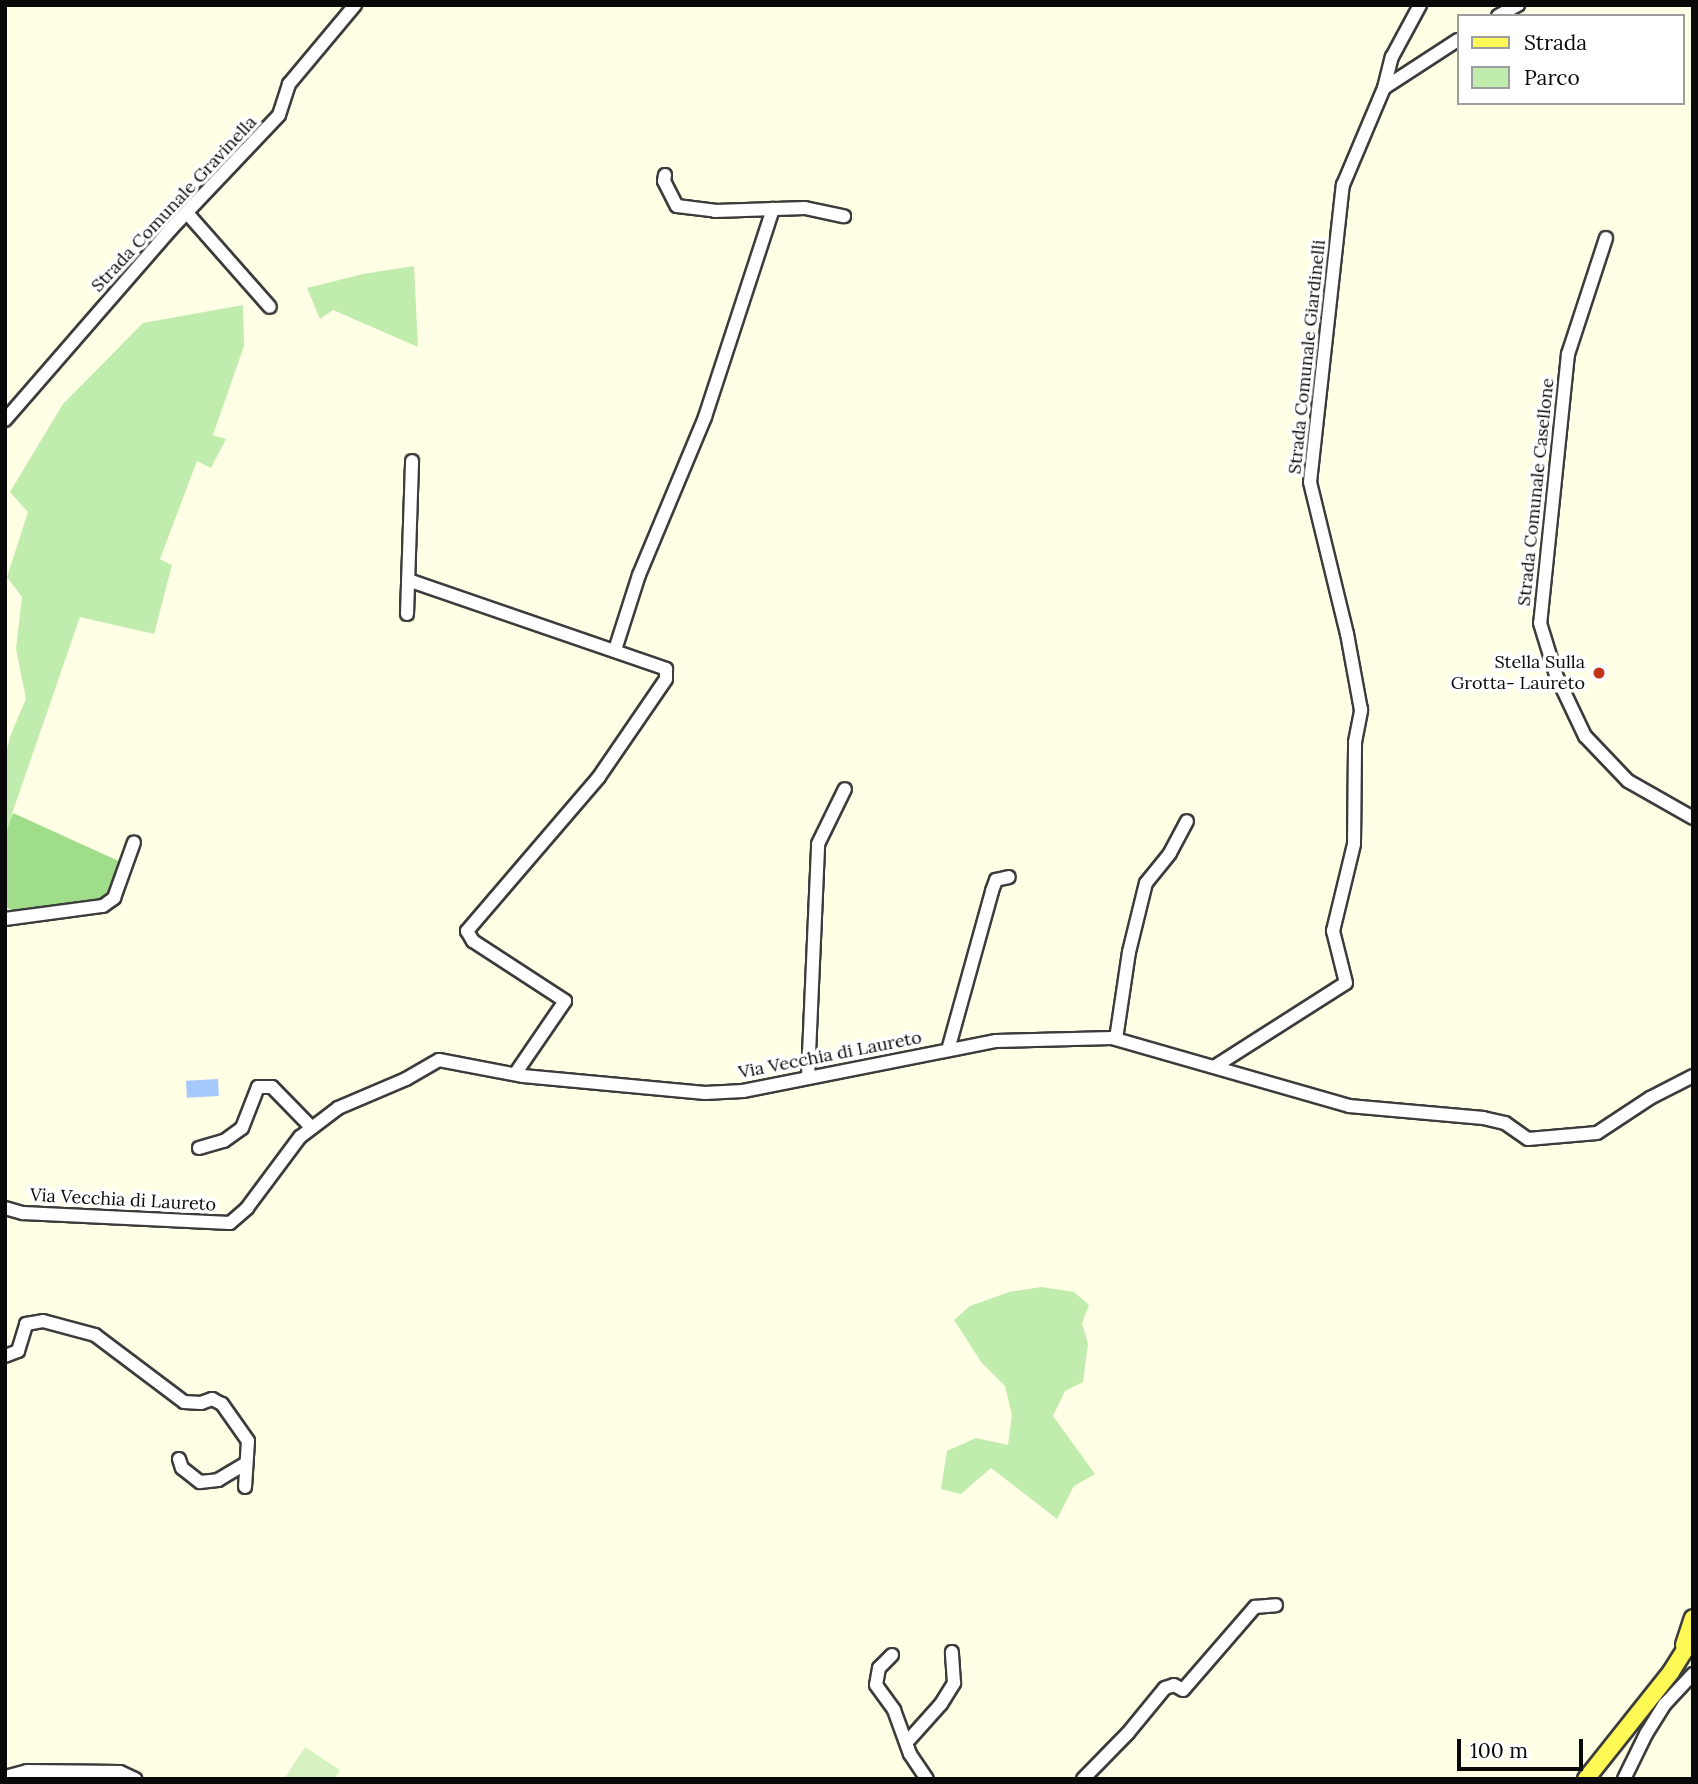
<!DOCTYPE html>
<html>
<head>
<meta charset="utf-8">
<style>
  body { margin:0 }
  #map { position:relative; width:1698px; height:1784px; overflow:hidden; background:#ffffe6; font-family:Lora,serif }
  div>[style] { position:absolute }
  .green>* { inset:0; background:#c0ecad }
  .forest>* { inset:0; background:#9fdd8b }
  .pitch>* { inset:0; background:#d6f2c0 }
  .water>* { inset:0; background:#a6c9fb; transform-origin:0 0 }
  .roads { filter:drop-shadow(2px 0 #3c3c3c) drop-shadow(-2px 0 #3c3c3c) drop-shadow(0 2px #3c3c3c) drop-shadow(0 -2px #3c3c3c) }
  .minor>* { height:12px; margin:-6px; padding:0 6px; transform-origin:6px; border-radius:6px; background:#fff }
  .major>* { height:16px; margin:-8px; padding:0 8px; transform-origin:8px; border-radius:8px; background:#fff956 }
  .dots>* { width:19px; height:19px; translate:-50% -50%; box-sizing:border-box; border:4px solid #fff; border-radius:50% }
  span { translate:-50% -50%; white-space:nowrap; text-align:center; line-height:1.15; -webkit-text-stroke:7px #fff; paint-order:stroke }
  .street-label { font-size:18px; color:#090909 }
  .poi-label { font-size:18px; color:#090909 }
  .right { translate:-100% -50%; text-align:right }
  .frame { position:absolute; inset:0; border:7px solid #090909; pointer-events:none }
  .legend { position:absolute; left:1457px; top:14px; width:228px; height:91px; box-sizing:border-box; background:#fff; border:2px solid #9d9d9d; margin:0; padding:9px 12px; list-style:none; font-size:21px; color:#090909 }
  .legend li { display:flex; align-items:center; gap:14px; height:35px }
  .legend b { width:35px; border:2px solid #9d9d9d }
  .scale { position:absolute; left:1457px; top:1739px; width:126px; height:32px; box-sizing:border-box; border:4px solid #090909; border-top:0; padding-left:9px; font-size:21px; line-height:24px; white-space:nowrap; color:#090909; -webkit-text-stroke:5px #fff; paint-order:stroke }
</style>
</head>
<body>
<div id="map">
  <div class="green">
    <div style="clip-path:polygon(414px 266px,418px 347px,333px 310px,320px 319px,307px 288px,363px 274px)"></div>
    <div style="clip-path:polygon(243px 305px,244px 346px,213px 435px,226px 439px,211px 468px,197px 461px,160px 559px,172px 565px,154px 634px,80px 617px,5px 834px,5px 756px,11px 734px,26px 699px,16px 649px,22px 597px,7px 577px,28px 512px,10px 492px,63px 404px,143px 323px)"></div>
    <div style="clip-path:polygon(1041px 1287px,1074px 1292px,1089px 1305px,1082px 1323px,1088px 1344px,1083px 1382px,1065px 1391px,1053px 1416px,1095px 1474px,1074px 1486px,1057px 1519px,991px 1468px,961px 1494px,941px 1489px,947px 1451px,976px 1438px,1008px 1445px,1012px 1415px,1005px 1386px,982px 1363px,954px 1320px,970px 1306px,1009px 1292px)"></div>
  </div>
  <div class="forest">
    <div style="clip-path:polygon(13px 813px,123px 863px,113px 893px,102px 901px,17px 914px,5px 906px,5px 834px)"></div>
  </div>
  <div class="pitch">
    <div style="clip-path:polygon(305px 1747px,340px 1770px,334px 1779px,284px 1779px)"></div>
  </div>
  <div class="water">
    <div style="left:218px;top:1079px;width:17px;height:32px;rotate:87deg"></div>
  </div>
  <div class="roads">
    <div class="minor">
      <div style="left:1498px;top:16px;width:23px;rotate:-29deg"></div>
      <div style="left:1384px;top:88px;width:88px;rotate:-33deg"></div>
      <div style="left:665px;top:175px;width:6px;rotate:99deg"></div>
      <div style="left:664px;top:181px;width:28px;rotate:63deg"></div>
      <div style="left:677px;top:206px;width:38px;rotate:7deg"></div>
      <div style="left:715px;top:211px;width:90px;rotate:-1.9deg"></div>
      <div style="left:805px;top:208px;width:40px;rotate:12deg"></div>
      <div style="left:187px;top:213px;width:125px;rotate:48.6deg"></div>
      <div style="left:1606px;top:238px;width:122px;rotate:108.1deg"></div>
      <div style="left:1568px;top:354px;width:270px;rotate:95.9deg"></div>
      <div style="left:1540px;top:623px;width:54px;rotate:72.9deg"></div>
      <div style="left:1556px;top:675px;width:68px;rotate:64.6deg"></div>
      <div style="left:1585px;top:736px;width:62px;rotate:46.3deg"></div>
      <div style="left:1628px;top:781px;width:75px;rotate:29.6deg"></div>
      <div style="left:5px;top:420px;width:252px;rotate:-49deg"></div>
      <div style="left:170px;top:230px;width:158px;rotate:-46.5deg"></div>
      <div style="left:279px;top:115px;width:33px;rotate:-72deg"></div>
      <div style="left:289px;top:84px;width:103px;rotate:-50.1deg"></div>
      <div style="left:408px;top:580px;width:273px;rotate:19deg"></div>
      <div style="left:666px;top:669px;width:10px;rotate:90deg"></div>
      <div style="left:666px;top:679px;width:119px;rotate:124.4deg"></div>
      <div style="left:599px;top:777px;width:203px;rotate:130.6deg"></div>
      <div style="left:467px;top:931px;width:12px;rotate:59deg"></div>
      <div style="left:473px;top:941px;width:110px;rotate:33.1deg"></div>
      <div style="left:565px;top:1001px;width:88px;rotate:124.4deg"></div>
      <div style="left:407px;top:614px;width:153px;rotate:-88.1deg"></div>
      <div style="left:615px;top:650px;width:79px;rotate:-72.3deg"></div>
      <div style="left:639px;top:575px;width:171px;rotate:-67.3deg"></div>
      <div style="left:705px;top:417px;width:219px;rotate:-71.9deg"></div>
      <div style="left:5px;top:919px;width:99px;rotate:-7.6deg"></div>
      <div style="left:103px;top:906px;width:14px;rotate:-36deg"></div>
      <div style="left:114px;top:898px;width:59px;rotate:-70.3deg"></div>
      <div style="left:1116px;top:1039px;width:88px;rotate:-81.5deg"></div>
      <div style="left:1129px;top:952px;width:71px;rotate:-76.2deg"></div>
      <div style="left:1146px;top:883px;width:38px;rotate:-51deg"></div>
      <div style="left:1170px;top:853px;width:36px;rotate:-62deg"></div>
      <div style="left:948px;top:1050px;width:165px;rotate:-74.5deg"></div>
      <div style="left:992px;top:891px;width:12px;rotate:-70deg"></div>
      <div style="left:996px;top:880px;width:13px;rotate:-13deg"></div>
      <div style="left:1214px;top:1067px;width:156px;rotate:-32.5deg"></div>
      <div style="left:1346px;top:983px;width:54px;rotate:-104deg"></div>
      <div style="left:1333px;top:931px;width:89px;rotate:-76.4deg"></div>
      <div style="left:1354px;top:844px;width:102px;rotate:-89.4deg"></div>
      <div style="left:1355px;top:742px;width:33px;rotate:-79deg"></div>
      <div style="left:1361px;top:710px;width:77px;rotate:-100.4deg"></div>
      <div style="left:1347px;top:634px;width:156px;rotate:-103.7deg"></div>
      <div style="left:1310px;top:482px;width:299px;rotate:-83.7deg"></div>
      <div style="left:1343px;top:185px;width:105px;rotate:-67.1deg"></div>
      <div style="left:1384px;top:88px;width:32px;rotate:-76deg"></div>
      <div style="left:1392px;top:57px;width:59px;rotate:-61.7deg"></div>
      <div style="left:808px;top:1077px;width:233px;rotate:-87.5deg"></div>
      <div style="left:818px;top:844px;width:61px;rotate:-63.9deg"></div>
      <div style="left:199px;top:1148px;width:26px;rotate:-16deg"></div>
      <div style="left:224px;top:1141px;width:22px;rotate:-36deg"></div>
      <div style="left:242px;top:1128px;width:44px;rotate:-68.7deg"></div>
      <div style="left:258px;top:1087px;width:14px"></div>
      <div style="left:272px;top:1087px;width:57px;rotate:45.7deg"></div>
      <div style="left:5px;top:1208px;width:19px;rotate:16deg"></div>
      <div style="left:23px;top:1213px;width:207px;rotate:2.8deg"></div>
      <div style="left:230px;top:1223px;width:23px;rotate:-41deg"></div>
      <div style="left:247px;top:1208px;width:89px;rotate:-53.3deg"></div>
      <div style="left:300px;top:1137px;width:48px;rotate:-37.3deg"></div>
      <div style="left:338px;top:1108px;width:74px;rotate:-23.1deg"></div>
      <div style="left:406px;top:1079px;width:38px;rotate:-30deg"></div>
      <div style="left:439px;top:1060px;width:86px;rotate:10.8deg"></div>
      <div style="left:523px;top:1076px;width:183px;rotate:5.3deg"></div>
      <div style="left:705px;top:1093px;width:38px;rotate:-3deg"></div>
      <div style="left:743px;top:1091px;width:258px;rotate:-11.2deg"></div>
      <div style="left:996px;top:1041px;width:116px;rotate:-1.5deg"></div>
      <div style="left:1112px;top:1038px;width:247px;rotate:16deg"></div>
      <div style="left:1349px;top:1106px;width:135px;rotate:5.1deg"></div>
      <div style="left:1483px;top:1118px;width:23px;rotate:13deg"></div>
      <div style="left:1505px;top:1123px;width:28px;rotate:35deg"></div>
      <div style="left:1528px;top:1139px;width:69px;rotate:-5deg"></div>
      <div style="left:1597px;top:1133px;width:64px;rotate:-33.4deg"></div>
      <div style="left:1650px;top:1098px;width:48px;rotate:-27.1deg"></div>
      <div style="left:5px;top:1356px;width:14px;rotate:-21deg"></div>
      <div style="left:18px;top:1351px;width:28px;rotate:-73deg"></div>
      <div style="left:26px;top:1324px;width:17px;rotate:-10deg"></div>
      <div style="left:43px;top:1321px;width:54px;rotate:15.1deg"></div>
      <div style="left:95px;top:1335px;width:111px;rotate:37deg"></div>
      <div style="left:184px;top:1402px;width:17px;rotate:3deg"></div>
      <div style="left:201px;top:1403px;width:12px;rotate:-20deg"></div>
      <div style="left:212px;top:1399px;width:11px;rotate:27deg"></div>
      <div style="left:222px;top:1404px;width:45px;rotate:54.9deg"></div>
      <div style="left:248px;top:1441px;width:46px;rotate:93.7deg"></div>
      <div style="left:179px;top:1459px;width:9px;rotate:72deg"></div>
      <div style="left:182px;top:1468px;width:23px;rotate:38deg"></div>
      <div style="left:200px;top:1482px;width:18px;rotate:-6deg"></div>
      <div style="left:218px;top:1480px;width:31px;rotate:-31deg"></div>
      <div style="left:892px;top:1655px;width:18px;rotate:135deg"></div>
      <div style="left:879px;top:1668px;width:17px;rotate:100deg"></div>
      <div style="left:876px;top:1685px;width:31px;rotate:54deg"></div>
      <div style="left:894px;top:1710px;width:47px;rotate:70deg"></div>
      <div style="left:910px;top:1754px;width:30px;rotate:56deg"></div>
      <div style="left:907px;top:1742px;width:51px;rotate:-48.2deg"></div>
      <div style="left:941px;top:1704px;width:25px;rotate:-58deg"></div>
      <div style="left:954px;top:1683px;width:31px;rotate:-94deg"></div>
      <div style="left:5px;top:1777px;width:23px;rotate:-15deg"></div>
      <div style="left:27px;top:1771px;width:93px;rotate:0.6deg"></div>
      <div style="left:120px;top:1772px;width:17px;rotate:25deg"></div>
      <div style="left:1083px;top:1779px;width:64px;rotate:-45.6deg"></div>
      <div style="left:1128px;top:1733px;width:58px;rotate:-50.6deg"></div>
      <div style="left:1165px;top:1688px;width:9px;rotate:-18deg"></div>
      <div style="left:1174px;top:1685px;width:10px;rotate:29deg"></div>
      <div style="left:1183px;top:1690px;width:110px;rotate:-49.1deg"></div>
      <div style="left:1255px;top:1607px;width:21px;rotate:-5deg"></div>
      <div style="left:1624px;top:1779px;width:50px;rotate:-63.9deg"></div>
      <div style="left:1646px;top:1734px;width:36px;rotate:-58deg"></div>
      <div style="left:1665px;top:1704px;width:41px;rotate:-47deg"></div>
    </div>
    <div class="major">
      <div style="left:1684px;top:1645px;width:28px;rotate:-72deg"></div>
      <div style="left:1586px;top:1779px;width:137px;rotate:-51.5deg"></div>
      <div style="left:1671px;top:1672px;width:41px;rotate:-57.8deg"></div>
    </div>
  </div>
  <div class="dots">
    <div style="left:1599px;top:673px;background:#c23418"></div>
  </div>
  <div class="street-label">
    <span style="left:174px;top:204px;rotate:-47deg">Strada Comunale Gravinella</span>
    <span style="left:1307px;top:357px;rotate:-84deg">Strada Comunale Giardinelli</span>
    <span style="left:1536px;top:492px;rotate:-84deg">Strada Comunale Casellone</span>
    <span style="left:830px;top:1055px;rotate:-11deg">Via Vecchia di Laureto</span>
    <span style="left:123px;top:1200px;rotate:3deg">Via Vecchia di Laureto</span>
  </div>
  <div class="poi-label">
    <span class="right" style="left:1585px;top:673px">Stella Sulla<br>Grotta- Laureto</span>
  </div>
  <div class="frame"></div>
  <ul class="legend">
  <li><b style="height:9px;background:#fff956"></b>Strada</li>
  <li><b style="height:19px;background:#c0ecad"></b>Parco</li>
  </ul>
  <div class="scale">100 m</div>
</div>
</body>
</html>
